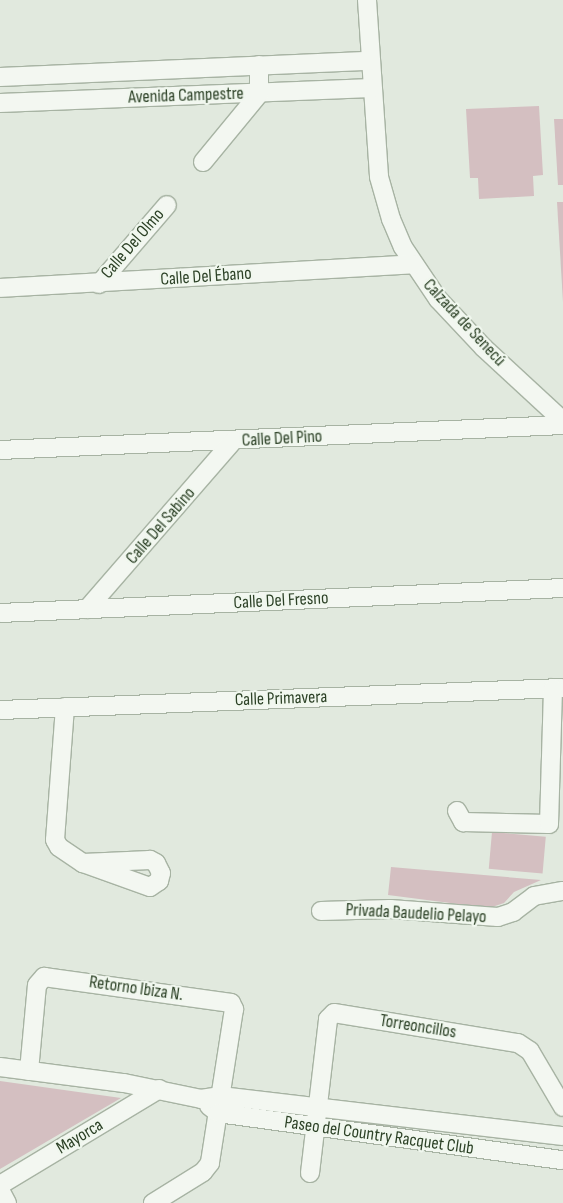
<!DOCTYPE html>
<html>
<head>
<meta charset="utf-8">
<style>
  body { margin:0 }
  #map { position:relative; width:563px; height:1203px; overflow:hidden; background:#e1e9de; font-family:"Sofia Sans Condensed",sans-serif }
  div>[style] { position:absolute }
  .green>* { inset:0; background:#d4bfc1; transform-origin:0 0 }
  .roads { filter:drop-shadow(1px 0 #a7b3a3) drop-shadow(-1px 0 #a7b3a3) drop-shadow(0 1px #a7b3a3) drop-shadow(0 -1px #a7b3a3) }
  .minor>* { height:18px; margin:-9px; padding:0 9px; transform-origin:9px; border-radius:9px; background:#f3f7f1 }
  span { translate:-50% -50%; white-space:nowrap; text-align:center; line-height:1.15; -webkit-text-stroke:4.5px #f0f7ee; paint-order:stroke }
  .street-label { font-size:18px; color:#2c4126 }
</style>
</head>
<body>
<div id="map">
  <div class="green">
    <div style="clip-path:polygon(539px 106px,543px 175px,533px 176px,534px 196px,479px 199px,478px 178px,470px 178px,466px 109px)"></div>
    <div style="clip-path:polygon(554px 119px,563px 119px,563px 185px,558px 185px)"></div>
    <div style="clip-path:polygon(557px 202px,563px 202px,563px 302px)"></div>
    <div style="left:492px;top:832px;width:54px;height:37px;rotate:5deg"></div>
    <div style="clip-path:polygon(391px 867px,541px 880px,514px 892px,504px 903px,489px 908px,388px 895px)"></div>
    <div style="clip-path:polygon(0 1081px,121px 1098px,0 1169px)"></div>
  </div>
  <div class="roads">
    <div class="minor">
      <div style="left:367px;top:0;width:177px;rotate:86.1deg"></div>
      <div style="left:379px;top:177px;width:44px;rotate:74.1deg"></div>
      <div style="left:391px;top:219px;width:30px;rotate:67deg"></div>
      <div style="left:403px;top:247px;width:63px;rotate:56.1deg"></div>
      <div style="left:438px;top:299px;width:67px;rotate:46.8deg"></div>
      <div style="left:484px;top:348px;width:108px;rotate:42.7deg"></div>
      <div style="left:0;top:77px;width:370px;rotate:-2.5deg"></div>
      <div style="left:0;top:103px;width:372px;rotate:-2.3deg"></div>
      <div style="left:203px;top:162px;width:88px;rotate:-50.5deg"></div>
      <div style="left:259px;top:94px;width:29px;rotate:-90deg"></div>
      <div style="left:99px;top:284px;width:104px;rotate:-49.3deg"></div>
      <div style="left:0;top:288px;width:414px;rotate:-3.3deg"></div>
      <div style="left:0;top:450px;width:564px;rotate:-2.54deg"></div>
      <div style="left:87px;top:609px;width:223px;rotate:-49deg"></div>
      <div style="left:0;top:613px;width:564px;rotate:-2.54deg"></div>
      <div style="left:65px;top:707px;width:133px;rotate:94.3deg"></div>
      <div style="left:55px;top:840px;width:8px;rotate:60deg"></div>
      <div style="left:59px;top:847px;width:29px;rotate:34deg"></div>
      <div style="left:83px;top:863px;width:71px;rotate:19.7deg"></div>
      <div style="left:150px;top:887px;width:11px;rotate:-34deg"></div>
      <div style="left:159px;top:881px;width:8px;rotate:-76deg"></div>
      <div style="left:161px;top:873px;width:11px;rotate:-117deg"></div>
      <div style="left:156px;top:863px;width:7px;rotate:-153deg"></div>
      <div style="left:150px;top:860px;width:67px;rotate:177.4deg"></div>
      <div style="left:0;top:710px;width:563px;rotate:-2.24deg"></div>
      <div style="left:457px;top:811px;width:13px;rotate:61deg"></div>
      <div style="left:463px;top:822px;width:86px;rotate:1.3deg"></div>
      <div style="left:549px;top:824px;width:136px;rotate:-88.3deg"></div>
      <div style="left:321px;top:911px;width:69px;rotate:-1.7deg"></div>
      <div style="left:390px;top:909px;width:108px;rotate:4.2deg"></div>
      <div style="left:498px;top:917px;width:16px;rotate:-18deg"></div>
      <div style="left:513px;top:912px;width:26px;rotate:-37deg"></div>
      <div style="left:534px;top:896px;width:29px;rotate:-10deg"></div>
      <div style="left:0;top:1067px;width:125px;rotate:7.4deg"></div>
      <div style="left:124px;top:1083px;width:79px;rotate:11.7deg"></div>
      <div style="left:201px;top:1099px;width:20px;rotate:-9deg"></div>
      <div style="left:221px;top:1096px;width:344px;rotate:6.7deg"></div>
      <div style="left:29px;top:1071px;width:86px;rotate:-84.7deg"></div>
      <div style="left:37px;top:985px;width:11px;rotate:-49deg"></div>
      <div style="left:44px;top:977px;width:189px;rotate:7.9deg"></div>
      <div style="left:231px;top:1003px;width:7px;rotate:63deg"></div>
      <div style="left:234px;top:1009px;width:156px;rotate:98.9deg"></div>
      <div style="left:210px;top:1163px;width:11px;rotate:128deg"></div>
      <div style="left:203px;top:1172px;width:59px;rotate:148.2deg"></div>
      <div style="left:209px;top:1106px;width:11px;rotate:38deg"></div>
      <div style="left:218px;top:1113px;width:348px;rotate:7.8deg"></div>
      <div style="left:310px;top:1173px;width:155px;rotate:-83.3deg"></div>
      <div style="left:328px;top:1019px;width:8px;rotate:-45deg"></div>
      <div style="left:334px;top:1013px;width:186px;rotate:9.3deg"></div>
      <div style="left:518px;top:1043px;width:14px;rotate:34deg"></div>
      <div style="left:530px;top:1051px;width:65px;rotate:59.5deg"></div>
      <div style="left:0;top:1185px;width:186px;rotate:-31.1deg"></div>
      <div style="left:0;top:1190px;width:15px;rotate:62deg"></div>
    </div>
  </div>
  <div class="street-label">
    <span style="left:186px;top:96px;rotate:-2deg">Avenida Campestre</span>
    <span style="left:133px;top:244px;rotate:-49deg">Calle Del Olmo</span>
    <span style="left:206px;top:277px;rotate:-4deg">Calle Del Ébano</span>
    <span style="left:464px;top:323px;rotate:47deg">Calzada de Senecú</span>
    <span style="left:282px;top:439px;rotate:-3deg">Calle Del Pino</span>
    <span style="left:161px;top:526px;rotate:-49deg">Calle Del Sabino</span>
    <span style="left:281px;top:601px;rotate:-3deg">Calle Del Fresno</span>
    <span style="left:281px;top:699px;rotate:-2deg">Calle Primavera</span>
    <span style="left:416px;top:914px;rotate:3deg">Privada Baudelio Pelayo</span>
    <span style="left:136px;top:989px;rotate:8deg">Retorno Ibiza N.</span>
    <span style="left:418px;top:1027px;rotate:9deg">Torreoncillos</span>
    <span style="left:379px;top:1136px;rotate:8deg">Paseo del Country Racquet Club</span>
    <span style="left:80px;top:1137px;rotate:-31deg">Mayorca</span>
  </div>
</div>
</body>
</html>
